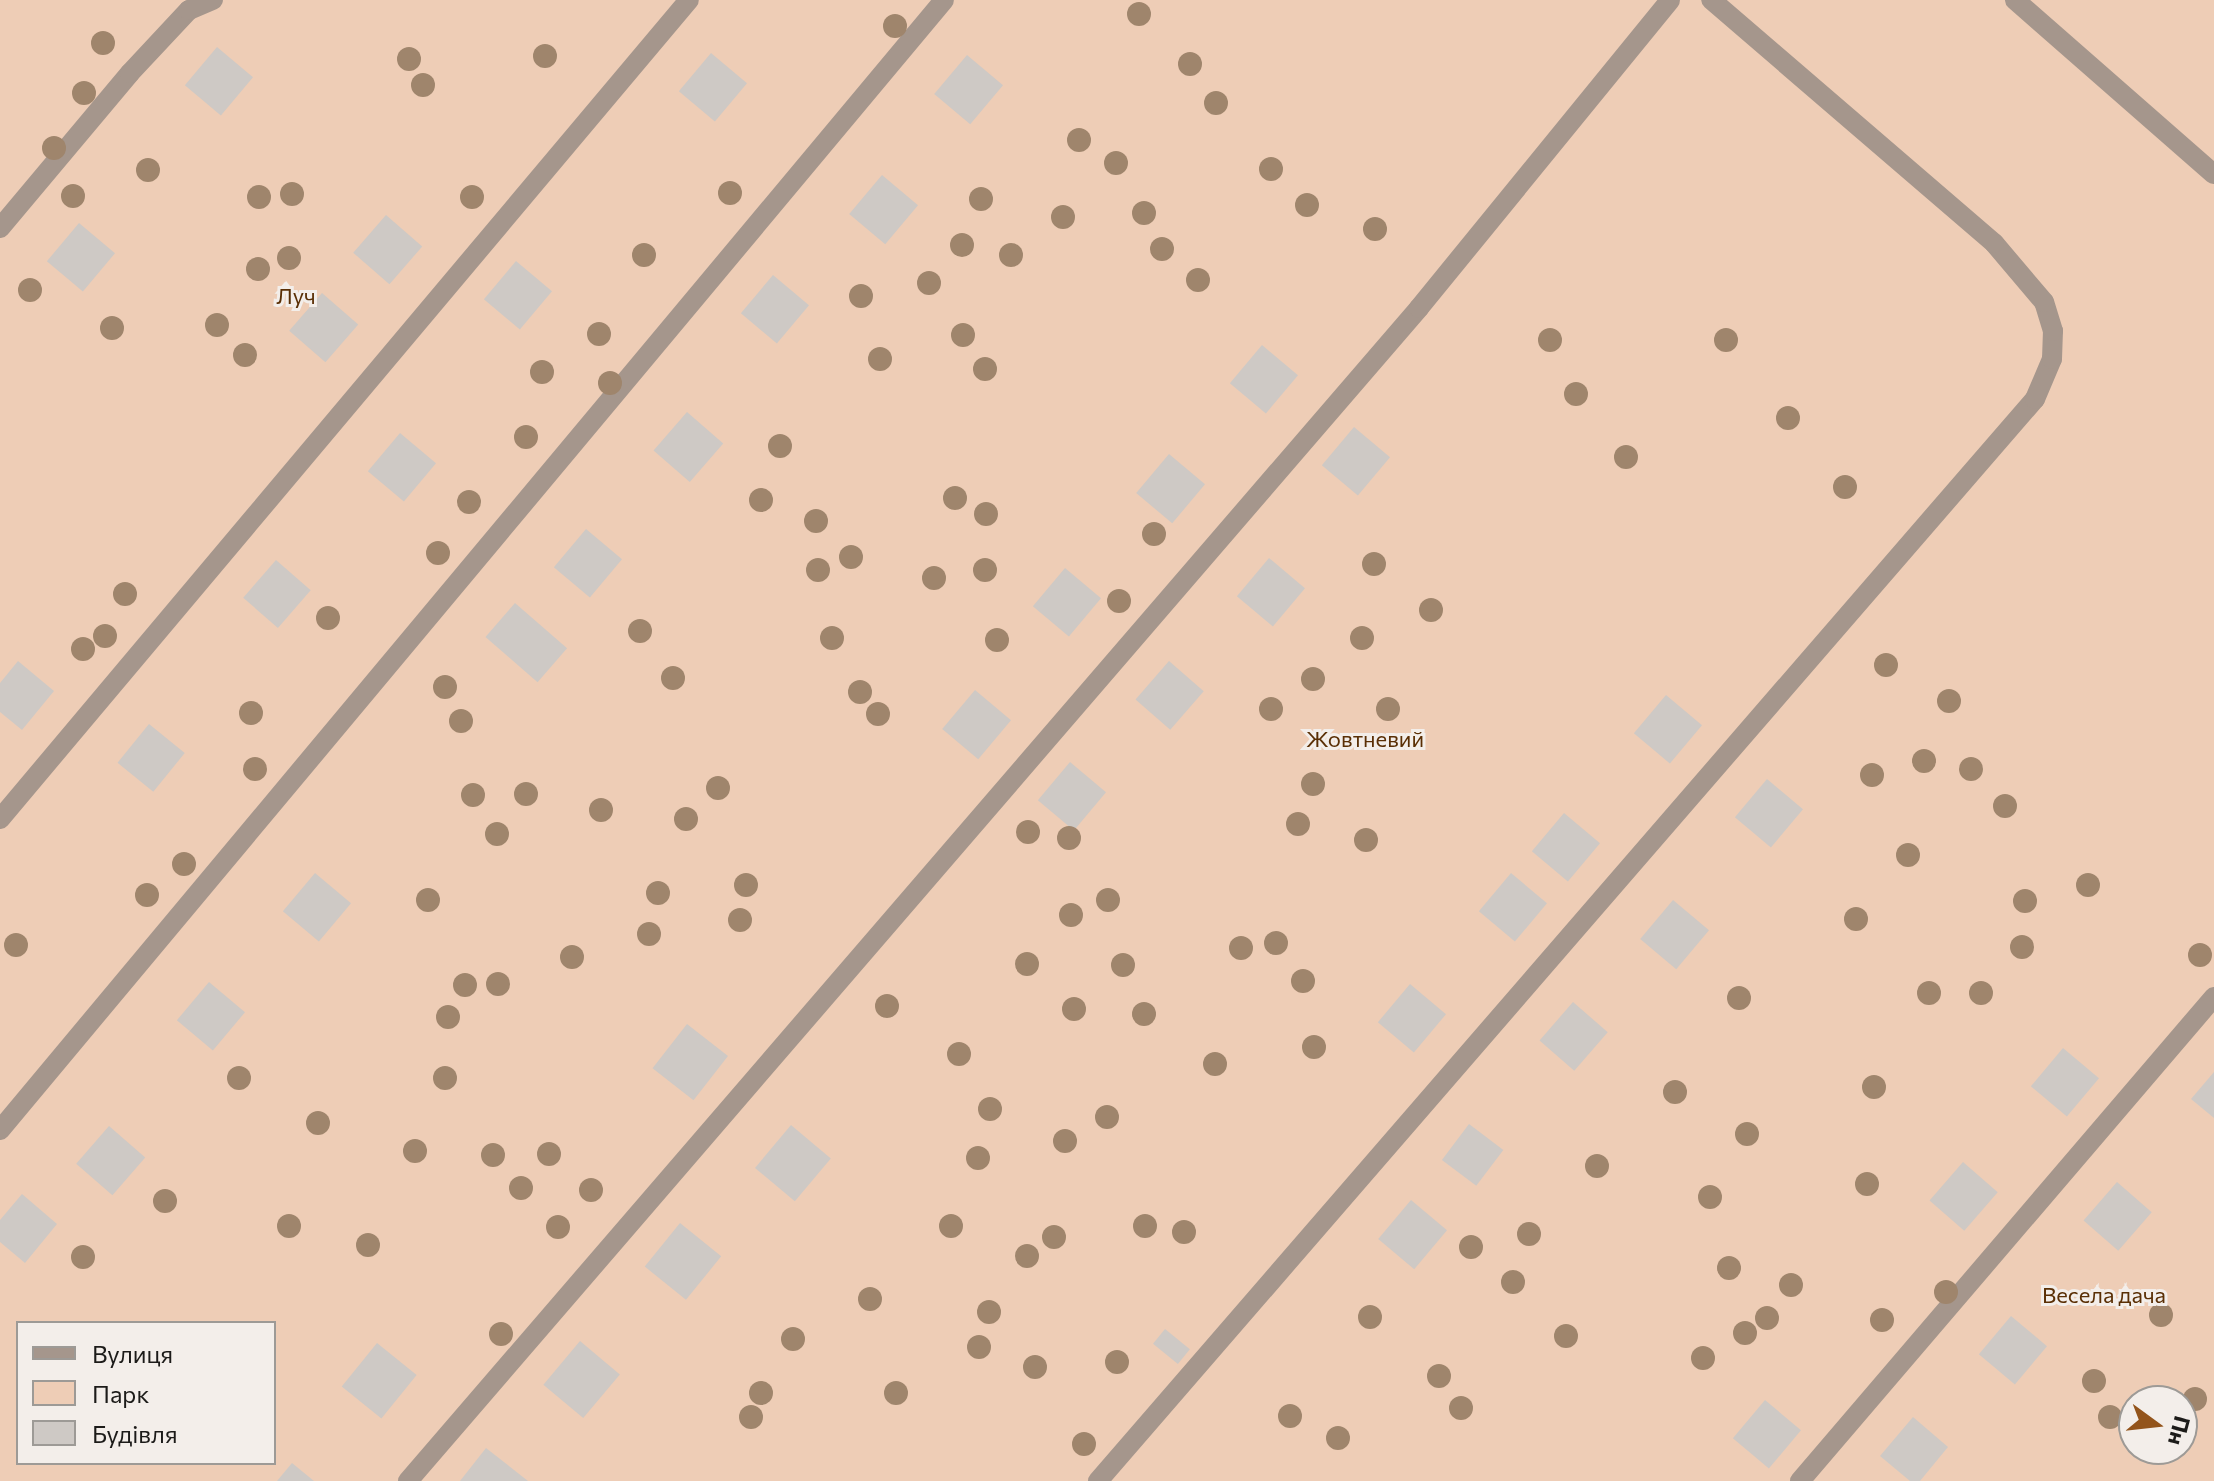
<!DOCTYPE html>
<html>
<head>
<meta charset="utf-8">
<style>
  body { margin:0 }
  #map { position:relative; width:2214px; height:1481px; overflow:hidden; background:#f3eeea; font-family:Commissioner,sans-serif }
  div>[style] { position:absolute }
  .green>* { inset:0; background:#eecdb6 }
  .building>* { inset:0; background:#cec9c5; transform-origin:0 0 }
  .lane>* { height:20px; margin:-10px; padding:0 10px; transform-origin:10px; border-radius:10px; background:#a5968c }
  .street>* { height:20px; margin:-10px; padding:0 10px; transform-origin:10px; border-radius:10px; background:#a5968c }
  .trees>* { width:24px; height:24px; margin:-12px; border-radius:50%; background:#9f856c }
  span { translate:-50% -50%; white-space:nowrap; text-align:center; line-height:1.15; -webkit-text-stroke:6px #f3eeea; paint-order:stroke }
  .park-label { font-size:22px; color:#5a2f05 }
  .legend { position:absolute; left:16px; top:1321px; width:260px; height:144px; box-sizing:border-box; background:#f3eeea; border:2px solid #9d9a96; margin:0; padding:10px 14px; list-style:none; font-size:24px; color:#1c1b19 }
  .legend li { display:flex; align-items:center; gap:16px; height:40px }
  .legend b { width:40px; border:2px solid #9d9a96 }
  .north { position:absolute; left:2118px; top:1385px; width:80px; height:80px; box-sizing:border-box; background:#f3eeea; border:2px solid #9d9a96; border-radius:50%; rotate:105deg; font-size:22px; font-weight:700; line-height:32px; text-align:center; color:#1c1b19 }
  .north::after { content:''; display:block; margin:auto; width:28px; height:36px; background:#93541b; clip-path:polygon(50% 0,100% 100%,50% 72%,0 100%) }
</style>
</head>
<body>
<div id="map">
  <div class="green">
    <div style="clip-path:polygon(evenodd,0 0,2214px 0,2214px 1481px,0 1481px,0 0,18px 1323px,274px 1323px,274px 1463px,18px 1463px,18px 1323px,0 0,2134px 1401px,2182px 1401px,2182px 1449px,2134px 1449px,2134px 1401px)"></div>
  </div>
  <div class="building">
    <div style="left:217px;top:47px;width:47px;height:50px;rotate:40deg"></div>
    <div style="left:711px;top:53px;width:47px;height:50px;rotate:40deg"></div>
    <div style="left:967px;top:55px;width:47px;height:51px;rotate:40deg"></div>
    <div style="left:882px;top:175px;width:47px;height:51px;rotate:40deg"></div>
    <div style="left:386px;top:215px;width:48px;height:50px;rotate:41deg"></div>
    <div style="left:79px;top:223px;width:47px;height:50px;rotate:40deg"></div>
    <div style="left:516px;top:261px;width:47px;height:50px;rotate:40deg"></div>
    <div style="left:773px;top:275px;width:47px;height:50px;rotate:40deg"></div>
    <div style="left:322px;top:293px;width:48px;height:50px;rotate:41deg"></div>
    <div style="left:1262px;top:345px;width:47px;height:50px;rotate:40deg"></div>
    <div style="left:687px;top:412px;width:48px;height:51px;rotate:41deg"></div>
    <div style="left:1354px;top:427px;width:47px;height:50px;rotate:40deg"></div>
    <div style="left:400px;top:433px;width:47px;height:50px;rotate:40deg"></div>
    <div style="left:1169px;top:454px;width:47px;height:51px;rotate:40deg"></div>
    <div style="left:586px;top:529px;width:47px;height:50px;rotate:40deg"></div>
    <div style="left:1269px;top:558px;width:47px;height:50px;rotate:40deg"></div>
    <div style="left:276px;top:560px;width:46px;height:50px;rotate:41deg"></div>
    <div style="left:1065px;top:568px;width:47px;height:50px;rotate:40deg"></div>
    <div style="left:515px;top:603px;width:69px;height:45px;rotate:41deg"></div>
    <div style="clip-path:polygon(18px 661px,54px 691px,22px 730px,0 712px,0 683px)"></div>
    <div style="left:1169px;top:661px;width:46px;height:51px;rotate:41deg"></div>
    <div style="left:975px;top:690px;width:47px;height:51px;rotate:40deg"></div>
    <div style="left:1666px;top:695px;width:47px;height:50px;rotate:40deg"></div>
    <div style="left:149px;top:724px;width:46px;height:50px;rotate:39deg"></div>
    <div style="left:1070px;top:762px;width:47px;height:50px;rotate:40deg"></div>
    <div style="left:1767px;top:779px;width:47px;height:50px;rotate:40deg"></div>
    <div style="left:1564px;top:813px;width:47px;height:50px;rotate:40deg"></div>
    <div style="left:315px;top:873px;width:47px;height:50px;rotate:40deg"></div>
    <div style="left:1511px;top:873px;width:47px;height:50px;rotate:40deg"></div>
    <div style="left:1673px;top:900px;width:47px;height:51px;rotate:40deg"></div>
    <div style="left:209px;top:982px;width:47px;height:50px;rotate:40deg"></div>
    <div style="left:1410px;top:984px;width:47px;height:50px;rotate:40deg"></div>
    <div style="left:1573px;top:1002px;width:46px;height:51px;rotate:41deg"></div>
    <div style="left:687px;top:1024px;width:52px;height:56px;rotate:38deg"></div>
    <div style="left:2063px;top:1048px;width:47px;height:50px;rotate:40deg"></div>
    <div style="clip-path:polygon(2214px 1072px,2214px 1118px,2191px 1099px)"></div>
    <div style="left:1469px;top:1124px;width:43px;height:45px;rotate:37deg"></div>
    <div style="left:791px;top:1125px;width:52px;height:56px;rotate:40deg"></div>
    <div style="left:109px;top:1126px;width:48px;height:50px;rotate:41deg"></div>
    <div style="left:1963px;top:1162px;width:46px;height:51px;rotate:41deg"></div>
    <div style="left:2117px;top:1182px;width:46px;height:51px;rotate:41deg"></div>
    <div style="clip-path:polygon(22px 1194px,57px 1224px,25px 1263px,0 1242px,0 1220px)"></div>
    <div style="left:1411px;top:1200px;width:47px;height:51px;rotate:40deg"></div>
    <div style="left:680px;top:1223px;width:53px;height:56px;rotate:39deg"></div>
    <div style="left:2011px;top:1316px;width:47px;height:50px;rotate:40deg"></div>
    <div style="left:1165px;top:1329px;width:32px;height:19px;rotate:39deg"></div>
    <div style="left:580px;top:1341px;width:52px;height:57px;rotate:40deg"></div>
    <div style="left:377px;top:1343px;width:51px;height:56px;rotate:39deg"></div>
    <div style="left:1765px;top:1400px;width:47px;height:50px;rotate:40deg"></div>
    <div style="clip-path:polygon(1913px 1417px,1948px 1447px,1920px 1481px,1910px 1481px,1880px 1456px)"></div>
    <div style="clip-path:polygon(486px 1448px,528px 1481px,460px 1481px)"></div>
    <div style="clip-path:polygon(292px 1463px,314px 1481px,277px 1481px)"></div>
  </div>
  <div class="lane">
    <div style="left:0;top:228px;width:202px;rotate:-50deg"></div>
    <div style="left:130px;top:73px;width:86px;rotate:-46.9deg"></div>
    <div style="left:189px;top:10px;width:26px;rotate:-23deg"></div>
    <div style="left:0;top:819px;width:1070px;rotate:-49.93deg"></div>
    <div style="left:0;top:1130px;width:1472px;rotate:-50.12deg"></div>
    <div style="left:408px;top:1481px;width:1549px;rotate:-49.24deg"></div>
    <div style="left:1419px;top:308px;width:397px;rotate:-50.8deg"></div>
    <div style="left:1098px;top:1481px;width:1431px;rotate:-49.11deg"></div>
    <div style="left:2035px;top:399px;width:43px;rotate:-67deg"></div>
    <div style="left:2052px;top:359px;width:28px;rotate:-88deg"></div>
    <div style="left:2053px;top:331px;width:30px;rotate:-107deg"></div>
    <div style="left:2044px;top:302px;width:77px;rotate:-130.3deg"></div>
    <div style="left:1994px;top:243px;width:373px;rotate:-139.3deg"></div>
  </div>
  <div class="street">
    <div style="left:2015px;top:0;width:264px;rotate:41.2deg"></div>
    <div style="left:1800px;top:1481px;width:637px;rotate:-49.46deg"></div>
  </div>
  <div class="trees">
    <div style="left:1139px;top:14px"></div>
    <div style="left:895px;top:26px"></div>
    <div style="left:103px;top:43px"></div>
    <div style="left:545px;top:56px"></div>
    <div style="left:409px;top:59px"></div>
    <div style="left:1190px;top:64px"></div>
    <div style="left:423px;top:85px"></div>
    <div style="left:84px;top:93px"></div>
    <div style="left:1216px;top:103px"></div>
    <div style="left:1079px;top:140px"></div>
    <div style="left:54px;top:148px"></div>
    <div style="left:1116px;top:163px"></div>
    <div style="left:1271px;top:169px"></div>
    <div style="left:148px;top:170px"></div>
    <div style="left:730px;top:193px"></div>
    <div style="left:292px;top:194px"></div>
    <div style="left:73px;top:196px"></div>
    <div style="left:259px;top:197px"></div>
    <div style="left:472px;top:197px"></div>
    <div style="left:981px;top:199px"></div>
    <div style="left:1307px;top:205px"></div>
    <div style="left:1144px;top:213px"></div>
    <div style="left:1063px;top:217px"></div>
    <div style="left:1375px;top:229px"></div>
    <div style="left:962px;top:245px"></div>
    <div style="left:1162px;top:249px"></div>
    <div style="left:644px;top:255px"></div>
    <div style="left:1011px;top:255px"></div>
    <div style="left:289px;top:258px"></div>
    <div style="left:258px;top:269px"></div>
    <div style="left:1198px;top:280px"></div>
    <div style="left:929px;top:283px"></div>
    <div style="left:30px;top:290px"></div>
    <div style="left:861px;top:296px"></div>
    <div style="left:217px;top:325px"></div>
    <div style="left:112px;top:328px"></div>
    <div style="left:599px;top:334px"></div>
    <div style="left:963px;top:335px"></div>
    <div style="left:1550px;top:340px"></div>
    <div style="left:1726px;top:340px"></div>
    <div style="left:245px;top:355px"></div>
    <div style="left:880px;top:359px"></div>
    <div style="left:985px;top:369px"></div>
    <div style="left:542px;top:372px"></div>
    <div style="left:610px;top:383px"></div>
    <div style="left:1576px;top:394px"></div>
    <div style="left:1788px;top:418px"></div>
    <div style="left:526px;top:437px"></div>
    <div style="left:780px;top:446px"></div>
    <div style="left:1626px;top:457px"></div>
    <div style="left:1845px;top:487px"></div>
    <div style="left:955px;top:498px"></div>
    <div style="left:761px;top:500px"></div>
    <div style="left:469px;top:502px"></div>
    <div style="left:986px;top:514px"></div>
    <div style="left:816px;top:521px"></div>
    <div style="left:1154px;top:534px"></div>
    <div style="left:438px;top:553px"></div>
    <div style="left:851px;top:557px"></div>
    <div style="left:1374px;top:564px"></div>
    <div style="left:818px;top:570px"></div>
    <div style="left:985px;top:570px"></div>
    <div style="left:934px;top:578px"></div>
    <div style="left:125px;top:594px"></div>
    <div style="left:1119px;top:601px"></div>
    <div style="left:1431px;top:610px"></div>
    <div style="left:328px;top:618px"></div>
    <div style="left:640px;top:631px"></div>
    <div style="left:105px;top:636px"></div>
    <div style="left:832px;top:638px"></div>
    <div style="left:1362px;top:638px"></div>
    <div style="left:997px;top:640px"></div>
    <div style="left:83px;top:649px"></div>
    <div style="left:1886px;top:665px"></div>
    <div style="left:673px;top:678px"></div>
    <div style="left:1313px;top:679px"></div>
    <div style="left:445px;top:687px"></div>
    <div style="left:860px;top:692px"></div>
    <div style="left:1949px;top:701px"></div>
    <div style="left:1271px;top:709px"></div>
    <div style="left:1388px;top:709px"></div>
    <div style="left:251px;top:713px"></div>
    <div style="left:878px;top:714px"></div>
    <div style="left:461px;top:721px"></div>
    <div style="left:1924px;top:761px"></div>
    <div style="left:255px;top:769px"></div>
    <div style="left:1971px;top:769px"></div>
    <div style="left:1872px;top:775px"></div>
    <div style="left:1313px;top:784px"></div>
    <div style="left:718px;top:788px"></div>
    <div style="left:526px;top:794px"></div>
    <div style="left:473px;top:795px"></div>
    <div style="left:2005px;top:806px"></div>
    <div style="left:601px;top:810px"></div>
    <div style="left:686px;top:819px"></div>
    <div style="left:1298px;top:824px"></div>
    <div style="left:1028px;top:832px"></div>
    <div style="left:497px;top:834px"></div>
    <div style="left:1069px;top:838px"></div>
    <div style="left:1366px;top:840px"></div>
    <div style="left:1908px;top:855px"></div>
    <div style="left:184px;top:864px"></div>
    <div style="left:746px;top:885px"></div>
    <div style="left:2088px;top:885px"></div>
    <div style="left:658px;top:893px"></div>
    <div style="left:147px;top:895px"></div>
    <div style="left:428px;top:900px"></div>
    <div style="left:1108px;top:900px"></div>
    <div style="left:2025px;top:901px"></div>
    <div style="left:1071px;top:915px"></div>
    <div style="left:1856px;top:919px"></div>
    <div style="left:740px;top:920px"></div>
    <div style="left:649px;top:934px"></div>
    <div style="left:1276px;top:943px"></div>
    <div style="left:16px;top:945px"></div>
    <div style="left:2022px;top:947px"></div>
    <div style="left:1241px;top:948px"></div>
    <div style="left:2200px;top:955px"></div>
    <div style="left:572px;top:957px"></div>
    <div style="left:1027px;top:964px"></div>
    <div style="left:1123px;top:965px"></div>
    <div style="left:1303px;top:981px"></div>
    <div style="left:498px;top:984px"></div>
    <div style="left:465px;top:985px"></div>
    <div style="left:1929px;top:993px"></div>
    <div style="left:1981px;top:993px"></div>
    <div style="left:1739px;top:998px"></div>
    <div style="left:887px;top:1006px"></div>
    <div style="left:1074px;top:1009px"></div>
    <div style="left:1144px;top:1014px"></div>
    <div style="left:448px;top:1017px"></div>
    <div style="left:1314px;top:1047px"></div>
    <div style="left:959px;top:1054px"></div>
    <div style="left:1215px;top:1064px"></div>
    <div style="left:239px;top:1078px"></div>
    <div style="left:445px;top:1078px"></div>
    <div style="left:1874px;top:1087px"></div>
    <div style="left:1675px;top:1092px"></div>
    <div style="left:990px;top:1109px"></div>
    <div style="left:1107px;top:1117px"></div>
    <div style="left:318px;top:1123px"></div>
    <div style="left:1747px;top:1134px"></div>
    <div style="left:1065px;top:1141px"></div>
    <div style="left:415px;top:1151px"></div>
    <div style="left:549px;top:1154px"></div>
    <div style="left:493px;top:1155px"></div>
    <div style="left:978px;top:1158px"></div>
    <div style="left:1597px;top:1166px"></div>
    <div style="left:1867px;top:1184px"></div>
    <div style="left:521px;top:1188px"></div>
    <div style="left:591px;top:1190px"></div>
    <div style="left:1710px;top:1197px"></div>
    <div style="left:165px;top:1201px"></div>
    <div style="left:289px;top:1226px"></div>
    <div style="left:951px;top:1226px"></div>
    <div style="left:1145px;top:1226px"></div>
    <div style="left:558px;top:1227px"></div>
    <div style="left:1184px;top:1232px"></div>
    <div style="left:1529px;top:1234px"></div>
    <div style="left:1054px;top:1237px"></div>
    <div style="left:368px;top:1245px"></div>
    <div style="left:1471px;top:1247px"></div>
    <div style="left:1027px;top:1256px"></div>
    <div style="left:83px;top:1257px"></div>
    <div style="left:1729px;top:1268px"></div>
    <div style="left:1513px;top:1282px"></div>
    <div style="left:1791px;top:1285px"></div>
    <div style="left:1946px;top:1292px"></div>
    <div style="left:870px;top:1299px"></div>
    <div style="left:989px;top:1312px"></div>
    <div style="left:2161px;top:1315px"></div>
    <div style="left:1370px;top:1317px"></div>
    <div style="left:1767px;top:1318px"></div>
    <div style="left:1882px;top:1320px"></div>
    <div style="left:1745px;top:1333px"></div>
    <div style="left:501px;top:1334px"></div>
    <div style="left:1566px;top:1336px"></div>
    <div style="left:793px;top:1339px"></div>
    <div style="left:979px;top:1347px"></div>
    <div style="left:1703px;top:1358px"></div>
    <div style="left:1117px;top:1362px"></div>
    <div style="left:1035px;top:1367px"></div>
    <div style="left:1439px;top:1376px"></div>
    <div style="left:2094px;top:1381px"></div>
    <div style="left:761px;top:1393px"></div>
    <div style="left:896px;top:1393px"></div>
    <div style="left:2195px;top:1399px"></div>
    <div style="left:1461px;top:1408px"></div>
    <div style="left:1290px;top:1416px"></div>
    <div style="left:751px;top:1417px"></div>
    <div style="left:2110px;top:1417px"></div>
    <div style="left:1338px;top:1438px"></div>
    <div style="left:1084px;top:1444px"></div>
  </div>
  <div class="park-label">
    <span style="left:296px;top:296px">Луч</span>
    <span style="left:1365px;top:739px">Жовтневий</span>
    <span style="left:2104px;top:1295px">Весела дача</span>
  </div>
  <ul class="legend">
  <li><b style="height:10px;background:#a5968c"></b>Вулиця</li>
  <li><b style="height:22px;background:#eecdb6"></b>Парк</li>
  <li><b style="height:22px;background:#cec9c5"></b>Будівля</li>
  </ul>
  <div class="north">Пн</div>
</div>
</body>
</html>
